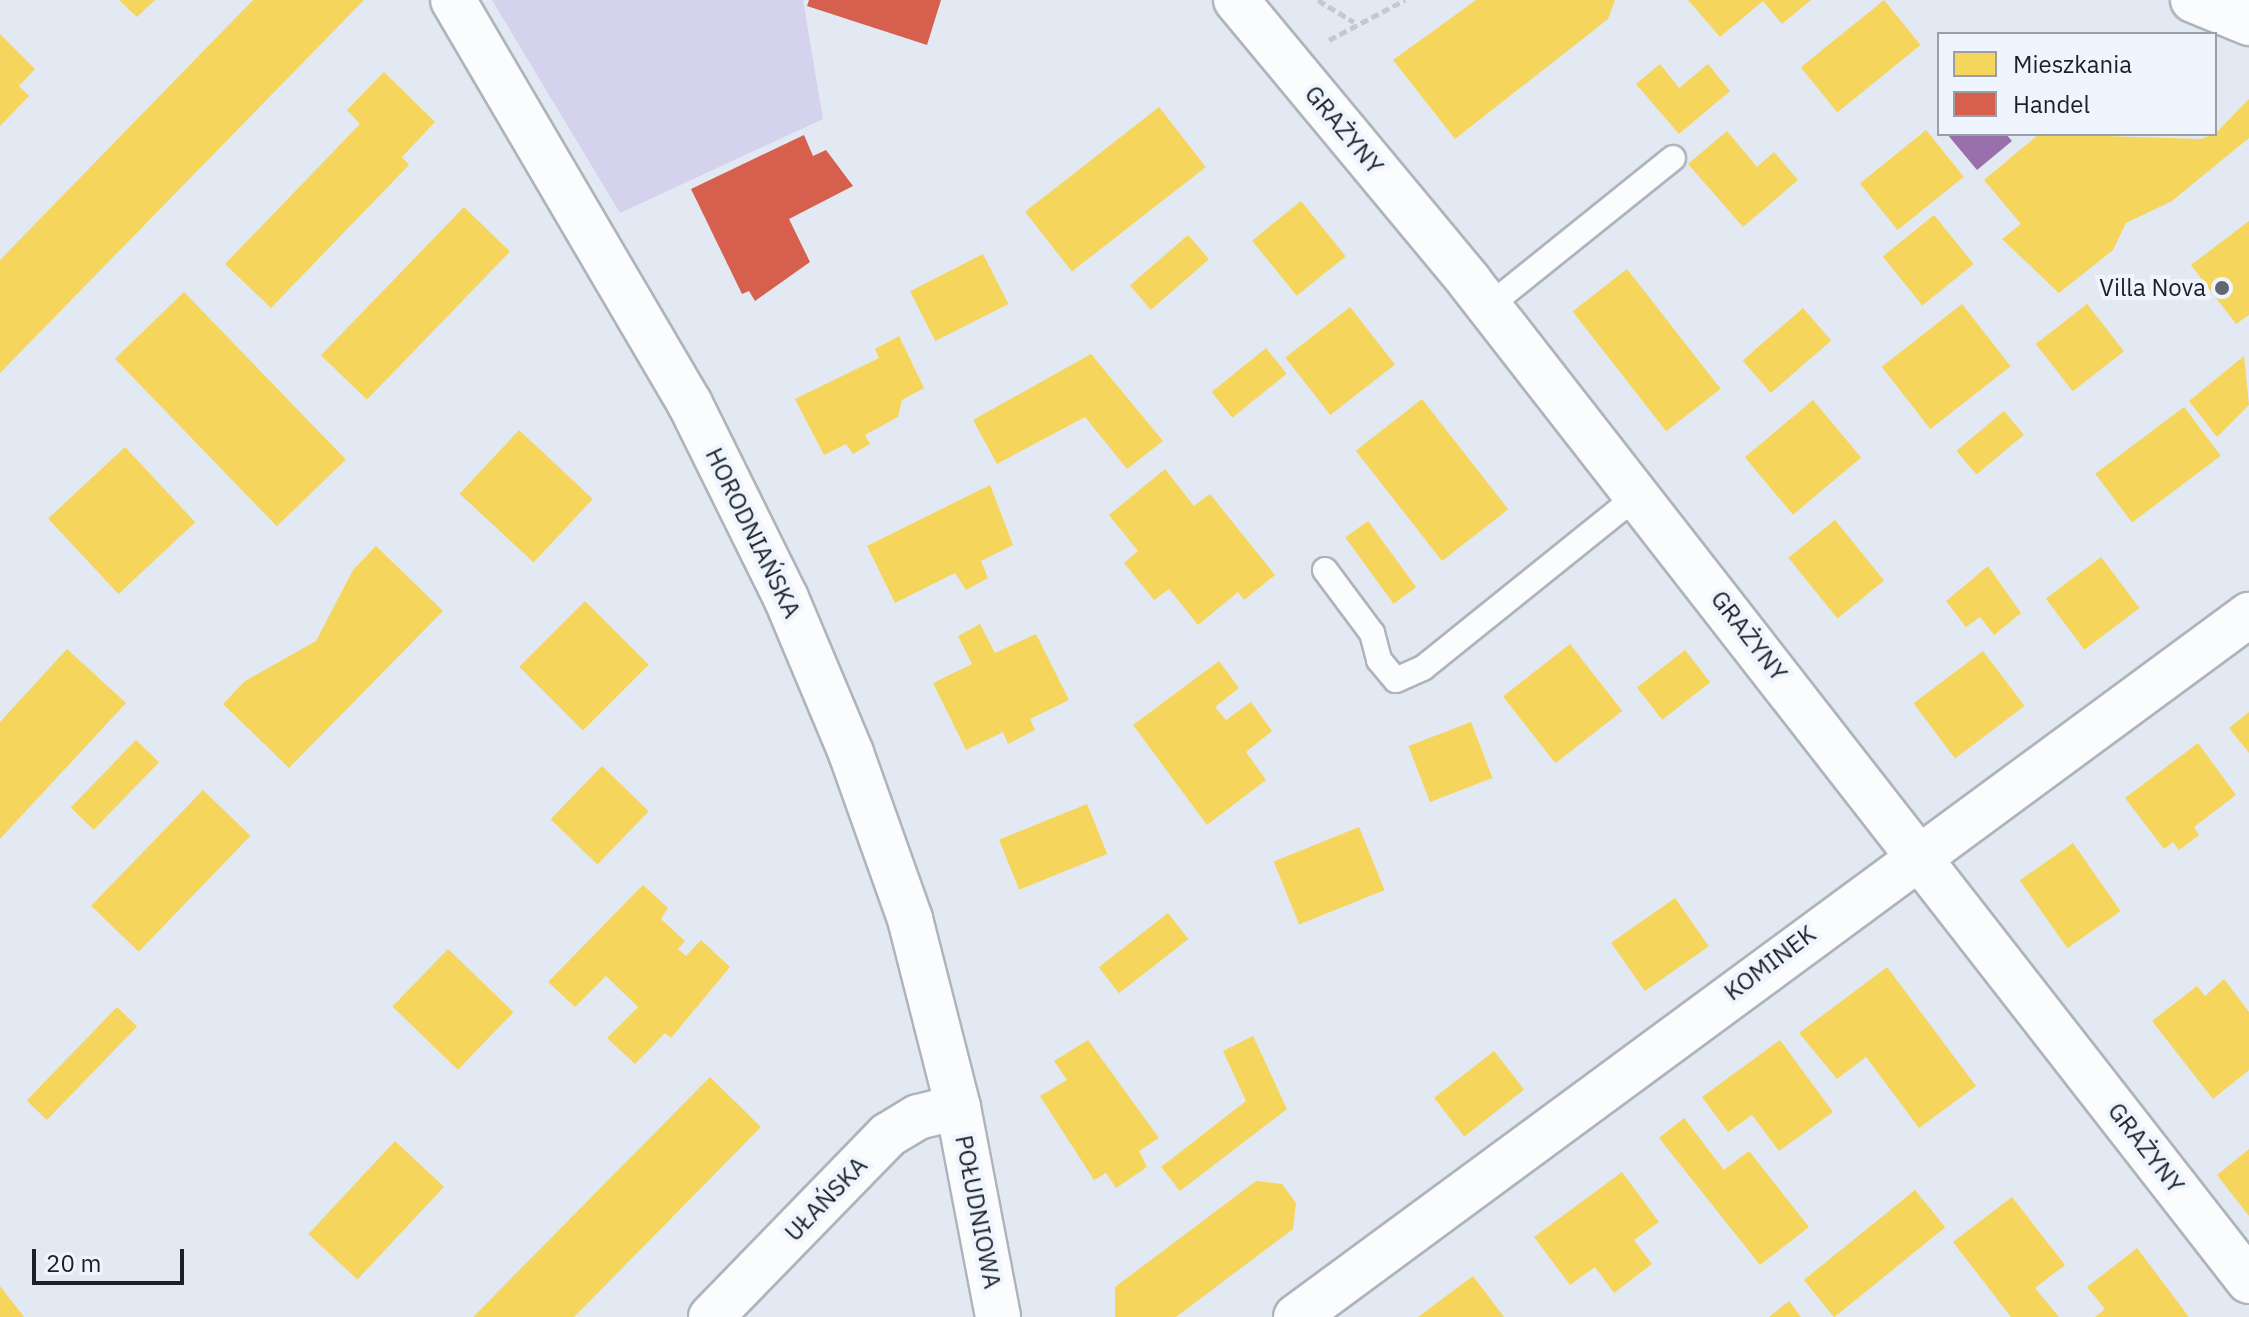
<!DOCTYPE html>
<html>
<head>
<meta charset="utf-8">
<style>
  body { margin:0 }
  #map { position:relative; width:2249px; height:1317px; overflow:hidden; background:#e2e9f2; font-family:"IBM Plex Sans",sans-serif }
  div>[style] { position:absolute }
  .green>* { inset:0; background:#d5d2ee }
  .homes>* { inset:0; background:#f6d55c; transform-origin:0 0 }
  .shops>* { inset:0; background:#d6604d }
  .offices>* { inset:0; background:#9970ab }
  .path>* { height:5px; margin-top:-2.5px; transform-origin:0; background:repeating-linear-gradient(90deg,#c7c8cc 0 8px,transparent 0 12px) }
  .roads { filter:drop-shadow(2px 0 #afb4bb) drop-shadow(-2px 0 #afb4bb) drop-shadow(0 2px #afb4bb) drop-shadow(0 -2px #afb4bb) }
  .service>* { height:24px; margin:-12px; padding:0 12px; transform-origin:12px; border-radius:12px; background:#fbfcfd }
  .minor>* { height:44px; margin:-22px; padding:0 22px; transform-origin:22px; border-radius:22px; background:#fbfcfd }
  .tertiary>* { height:44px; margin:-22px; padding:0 22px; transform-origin:22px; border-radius:22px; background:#fbfcfd }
  .dots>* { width:22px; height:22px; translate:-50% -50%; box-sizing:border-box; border:4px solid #eef5fe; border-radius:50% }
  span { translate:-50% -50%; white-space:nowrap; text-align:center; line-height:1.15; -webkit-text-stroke:8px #eef5fe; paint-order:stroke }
  .street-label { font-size:24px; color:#1d2127 }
  .poi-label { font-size:24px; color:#1d2127 }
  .right { translate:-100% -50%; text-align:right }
  .legend { position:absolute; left:1937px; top:32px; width:280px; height:104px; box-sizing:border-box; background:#eef5fe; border:2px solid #9aa0a8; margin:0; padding:10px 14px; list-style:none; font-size:24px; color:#1d2127 }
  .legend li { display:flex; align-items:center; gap:16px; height:40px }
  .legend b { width:40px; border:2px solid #9aa0a8 }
  .scale { position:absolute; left:32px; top:1249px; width:152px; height:36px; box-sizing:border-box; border:4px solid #1d2127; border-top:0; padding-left:10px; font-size:24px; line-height:28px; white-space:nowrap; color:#1d2127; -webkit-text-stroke:6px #eef5fe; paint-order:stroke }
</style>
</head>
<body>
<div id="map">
  <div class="green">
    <div style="clip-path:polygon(492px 0,803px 0,823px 119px,620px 213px)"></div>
  </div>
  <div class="homes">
    <div style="clip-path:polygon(119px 0,155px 0,137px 17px)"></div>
    <div style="clip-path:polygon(253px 0,364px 0,0 373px,0 260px)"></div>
    <div style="clip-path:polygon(1476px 0,1615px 0,1608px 19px,1455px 139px,1393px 60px)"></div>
    <div style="clip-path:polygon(1688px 0,1811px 0,1782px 24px,1763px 1px,1720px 37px)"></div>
    <div style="left:1884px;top:0;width:58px;height:107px;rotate:51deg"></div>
    <div style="clip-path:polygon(0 34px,35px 69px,19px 86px,29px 96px,0 126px)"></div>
    <div style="clip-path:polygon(1660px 64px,1679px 88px,1708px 64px,1730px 91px,1679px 134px,1636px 84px)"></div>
    <div style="clip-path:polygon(384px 72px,435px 122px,402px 157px,409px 165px,271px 308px,225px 264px,360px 124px,347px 110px)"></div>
    <div style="clip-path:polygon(2249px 99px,2249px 138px,2172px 201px,2126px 223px,2113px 250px,2059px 293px,2002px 239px,2021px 224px,1984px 180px,2039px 134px,2200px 139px,2215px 134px)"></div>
    <div style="left:1159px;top:107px;width:76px;height:170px;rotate:52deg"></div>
    <div style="left:1926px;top:130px;width:60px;height:85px;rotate:51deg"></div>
    <div style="clip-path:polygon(1727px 131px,1757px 167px,1774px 152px,1798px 180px,1743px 227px,1688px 164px)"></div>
    <div style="left:1301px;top:201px;width:71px;height:63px;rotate:51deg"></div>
    <div style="left:464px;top:207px;width:64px;height:206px;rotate:44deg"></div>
    <div style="left:1934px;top:215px;width:63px;height:66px;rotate:51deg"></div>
    <div style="clip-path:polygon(2249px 221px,2249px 315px,2236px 324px,2191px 265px)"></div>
    <div style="left:1188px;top:235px;width:32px;height:77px;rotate:49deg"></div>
    <div style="left:983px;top:254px;width:56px;height:82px;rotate:63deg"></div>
    <div style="left:1627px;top:269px;width:152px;height:69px;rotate:52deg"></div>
    <div style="left:184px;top:292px;width:233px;height:96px;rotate:46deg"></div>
    <div style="left:1962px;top:304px;width:79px;height:102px;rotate:52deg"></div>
    <div style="left:2087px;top:304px;width:60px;height:65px;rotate:52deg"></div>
    <div style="left:1350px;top:307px;width:73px;height:82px;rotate:52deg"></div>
    <div style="left:1803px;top:308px;width:43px;height:80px;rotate:49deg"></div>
    <div style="clip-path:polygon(899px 336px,924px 388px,902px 400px,898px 417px,865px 435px,870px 444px,853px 454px,846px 444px,824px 455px,795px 399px,879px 358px,875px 349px)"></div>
    <div style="left:1266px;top:348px;width:33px;height:70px;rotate:51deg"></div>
    <div style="clip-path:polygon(1091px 354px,1163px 441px,1127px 469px,1085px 417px,997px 464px,973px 420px)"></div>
    <div style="clip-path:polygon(2244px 356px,2249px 405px,2217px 437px,2189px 401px)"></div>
    <div style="left:1422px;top:399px;width:140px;height:84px;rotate:52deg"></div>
    <div style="left:1813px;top:400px;width:75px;height:89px;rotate:50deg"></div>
    <div style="left:2184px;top:407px;width:61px;height:111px;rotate:53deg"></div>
    <div style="left:2004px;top:411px;width:31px;height:62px;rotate:50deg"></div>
    <div style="left:519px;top:430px;width:101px;height:87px;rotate:43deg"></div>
    <div style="left:125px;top:447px;width:103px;height:105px;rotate:47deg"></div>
    <div style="clip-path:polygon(1165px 469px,1194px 506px,1210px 494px,1275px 575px,1244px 600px,1238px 592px,1198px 625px,1169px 589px,1154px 600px,1124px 563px,1138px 551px,1109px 515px)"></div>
    <div style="clip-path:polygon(990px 485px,1013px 545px,981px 561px,988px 578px,966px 590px,955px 573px,895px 603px,867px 546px)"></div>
    <div style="left:1835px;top:520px;width:78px;height:60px;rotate:51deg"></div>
    <div style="left:1368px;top:521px;width:82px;height:28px;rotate:54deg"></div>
    <div style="clip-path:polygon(376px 546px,443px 611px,289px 768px,223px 704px,245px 681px,316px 641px,353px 570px)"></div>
    <div style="left:2101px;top:557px;width:64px;height:69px;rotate:53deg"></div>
    <div style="clip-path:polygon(1988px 566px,2021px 613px,1994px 635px,1980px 617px,1966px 627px,1946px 601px)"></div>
    <div style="left:585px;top:601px;width:90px;height:93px;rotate:45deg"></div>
    <div style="clip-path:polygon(980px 624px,995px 653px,1036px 634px,1069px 700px,1030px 719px,1035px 730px,1008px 744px,1003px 732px,966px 750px,933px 683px,972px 664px,958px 636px)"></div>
    <div style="left:1570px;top:644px;width:85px;height:85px;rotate:52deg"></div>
    <div style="clip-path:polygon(67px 649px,126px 703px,0 839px,0 722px)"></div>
    <div style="left:1685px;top:650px;width:41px;height:61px;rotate:52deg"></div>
    <div style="left:1983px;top:651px;width:69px;height:87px;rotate:53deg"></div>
    <div style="clip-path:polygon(1219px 661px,1239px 688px,1215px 707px,1226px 720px,1251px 702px,1272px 731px,1246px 752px,1266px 780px,1207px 825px,1133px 725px)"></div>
    <div style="clip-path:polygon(2249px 712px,2249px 753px,2229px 728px)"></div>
    <div style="left:1471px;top:722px;width:60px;height:67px;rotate:69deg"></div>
    <div style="left:136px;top:740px;width:32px;height:94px;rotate:44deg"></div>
    <div style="clip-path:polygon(2198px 743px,2236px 795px,2194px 827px,2199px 835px,2179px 850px,2173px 842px,2164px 849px,2125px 798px)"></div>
    <div style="left:602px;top:766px;width:65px;height:74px;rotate:44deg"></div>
    <div style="left:203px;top:790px;width:66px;height:161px;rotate:44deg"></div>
    <div style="left:1087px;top:804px;width:54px;height:95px;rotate:68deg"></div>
    <div style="left:1359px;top:827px;width:68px;height:92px;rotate:68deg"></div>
    <div style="left:2073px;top:843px;width:83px;height:65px;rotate:55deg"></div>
    <div style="clip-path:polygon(643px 885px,668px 908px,661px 919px,685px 941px,678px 949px,686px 956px,701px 940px,730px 967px,671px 1038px,665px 1033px,635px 1064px,607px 1038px,638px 1007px,606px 976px,575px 1007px,548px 982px)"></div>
    <div style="left:1675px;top:898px;width:59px;height:78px;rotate:55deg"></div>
    <div style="left:1168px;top:913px;width:33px;height:88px;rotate:52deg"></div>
    <div style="left:448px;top:949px;width:91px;height:80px;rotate:44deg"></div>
    <div style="clip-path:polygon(1887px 967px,1976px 1086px,1919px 1128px,1866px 1057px,1837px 1079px,1799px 1033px)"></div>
    <div style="clip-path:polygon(2224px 979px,2249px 1012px,2249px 1070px,2213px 1099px,2152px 1021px,2197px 986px,2205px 996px)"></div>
    <div style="left:117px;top:1007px;width:28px;height:130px;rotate:44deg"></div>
    <div style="clip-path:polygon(1253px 1036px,1287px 1109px,1180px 1191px,1161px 1167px,1246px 1101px,1223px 1051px)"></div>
    <div style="clip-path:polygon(1088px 1040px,1159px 1138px,1139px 1151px,1147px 1167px,1116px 1188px,1106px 1173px,1094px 1180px,1040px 1096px,1067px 1080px,1054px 1061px)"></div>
    <div style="clip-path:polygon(1780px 1040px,1833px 1112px,1779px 1151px,1752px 1115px,1728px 1132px,1702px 1097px)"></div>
    <div style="left:1494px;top:1051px;width:49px;height:76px;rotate:52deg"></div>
    <div style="clip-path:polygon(710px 1077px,761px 1127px,580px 1311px,574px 1317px,473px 1317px)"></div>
    <div style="clip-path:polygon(1684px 1118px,1724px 1170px,1749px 1151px,1809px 1227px,1760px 1265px,1659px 1138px)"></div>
    <div style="left:395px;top:1141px;width:67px;height:127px;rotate:43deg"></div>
    <div style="clip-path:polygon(2249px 1149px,2249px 1216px,2217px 1175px)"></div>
    <div style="clip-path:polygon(1622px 1172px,1659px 1222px,1634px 1240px,1652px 1264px,1614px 1293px,1595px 1267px,1570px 1285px,1534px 1237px)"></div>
    <div style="clip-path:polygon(1256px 1181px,1282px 1184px,1296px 1203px,1293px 1229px,1176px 1317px,1115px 1317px,1115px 1287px)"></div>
    <div style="left:1915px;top:1190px;width:48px;height:143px;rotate:51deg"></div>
    <div style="clip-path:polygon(2012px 1197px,2065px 1265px,2035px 1288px,2059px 1317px,2011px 1317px,1953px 1242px)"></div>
    <div style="clip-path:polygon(2137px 1248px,2189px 1317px,2095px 1317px,2105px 1309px,2087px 1287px)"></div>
    <div style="clip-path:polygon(1473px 1276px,1504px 1317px,1418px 1317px)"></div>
    <div style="clip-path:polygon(0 1286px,24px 1317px,0 1317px)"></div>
    <div style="clip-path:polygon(1789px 1301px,1801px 1317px,1769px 1317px)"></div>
  </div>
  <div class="shops">
    <div style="clip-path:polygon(809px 0,941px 0,927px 45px,807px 6px)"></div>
    <div style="clip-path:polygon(804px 135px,813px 156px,826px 150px,853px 186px,789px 219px,810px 262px,755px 301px,749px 291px,742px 294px,691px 189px)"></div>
  </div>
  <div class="offices">
    <div style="clip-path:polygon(1947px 134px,2006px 134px,2012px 141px,1977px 170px)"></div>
  </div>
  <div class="path">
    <div style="left:1318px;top:0;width:42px;rotate:31.4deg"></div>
    <div style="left:1329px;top:40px;width:86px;rotate:-27.8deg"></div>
  </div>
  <div class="roads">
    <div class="service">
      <div style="left:1489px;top:306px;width:236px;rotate:-38.8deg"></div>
      <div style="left:1325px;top:570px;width:79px;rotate:53.3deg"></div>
      <div style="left:1372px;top:633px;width:28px;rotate:75deg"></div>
      <div style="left:1379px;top:660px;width:26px;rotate:50deg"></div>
      <div style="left:1396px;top:680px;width:30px;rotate:-24deg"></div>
      <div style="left:1423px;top:668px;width:275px;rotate:-38.8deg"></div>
    </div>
    <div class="minor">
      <div style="left:453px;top:0;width:468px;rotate:59.6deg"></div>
      <div style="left:690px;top:404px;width:216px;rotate:63.7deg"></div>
      <div style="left:786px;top:598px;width:168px;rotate:67.2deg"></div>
      <div style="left:851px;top:753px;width:176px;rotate:70.4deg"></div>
      <div style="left:910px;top:919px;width:194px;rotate:75.7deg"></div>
      <div style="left:958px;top:1107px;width:214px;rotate:79.2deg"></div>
      <div style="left:1236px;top:0;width:365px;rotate:50.3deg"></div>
      <div style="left:1469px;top:281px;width:1268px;rotate:52.05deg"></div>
      <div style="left:711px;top:1317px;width:254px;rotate:-45.8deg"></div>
      <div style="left:888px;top:1135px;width:35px;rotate:-31deg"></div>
      <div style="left:918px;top:1117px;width:41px;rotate:-14deg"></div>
      <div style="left:1296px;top:1317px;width:1184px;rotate:-36.38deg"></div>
    </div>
    <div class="tertiary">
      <div style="left:2193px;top:0;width:61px;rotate:22.3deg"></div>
    </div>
  </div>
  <div class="dots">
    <div style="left:2222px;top:288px;background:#62676e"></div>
  </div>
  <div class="street-label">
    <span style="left:1344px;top:130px;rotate:50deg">GRAŻYNY</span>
    <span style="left:753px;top:533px;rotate:64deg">HORODNIAŃSKA</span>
    <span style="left:1749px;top:636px;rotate:52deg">GRAŻYNY</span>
    <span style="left:1770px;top:963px;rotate:-37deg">KOMINEK</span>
    <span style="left:2146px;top:1148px;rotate:52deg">GRAŻYNY</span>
    <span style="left:826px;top:1199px;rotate:-46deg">UŁAŃSKA</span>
    <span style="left:978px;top:1212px;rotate:79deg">POŁUDNIOWA</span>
  </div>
  <div class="poi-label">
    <span class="right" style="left:2206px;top:288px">Villa Nova</span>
  </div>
  <ul class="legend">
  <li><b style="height:22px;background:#f6d55c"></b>Mieszkania</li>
  <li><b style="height:22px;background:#d6604d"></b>Handel</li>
  </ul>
  <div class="scale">20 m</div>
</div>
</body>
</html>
